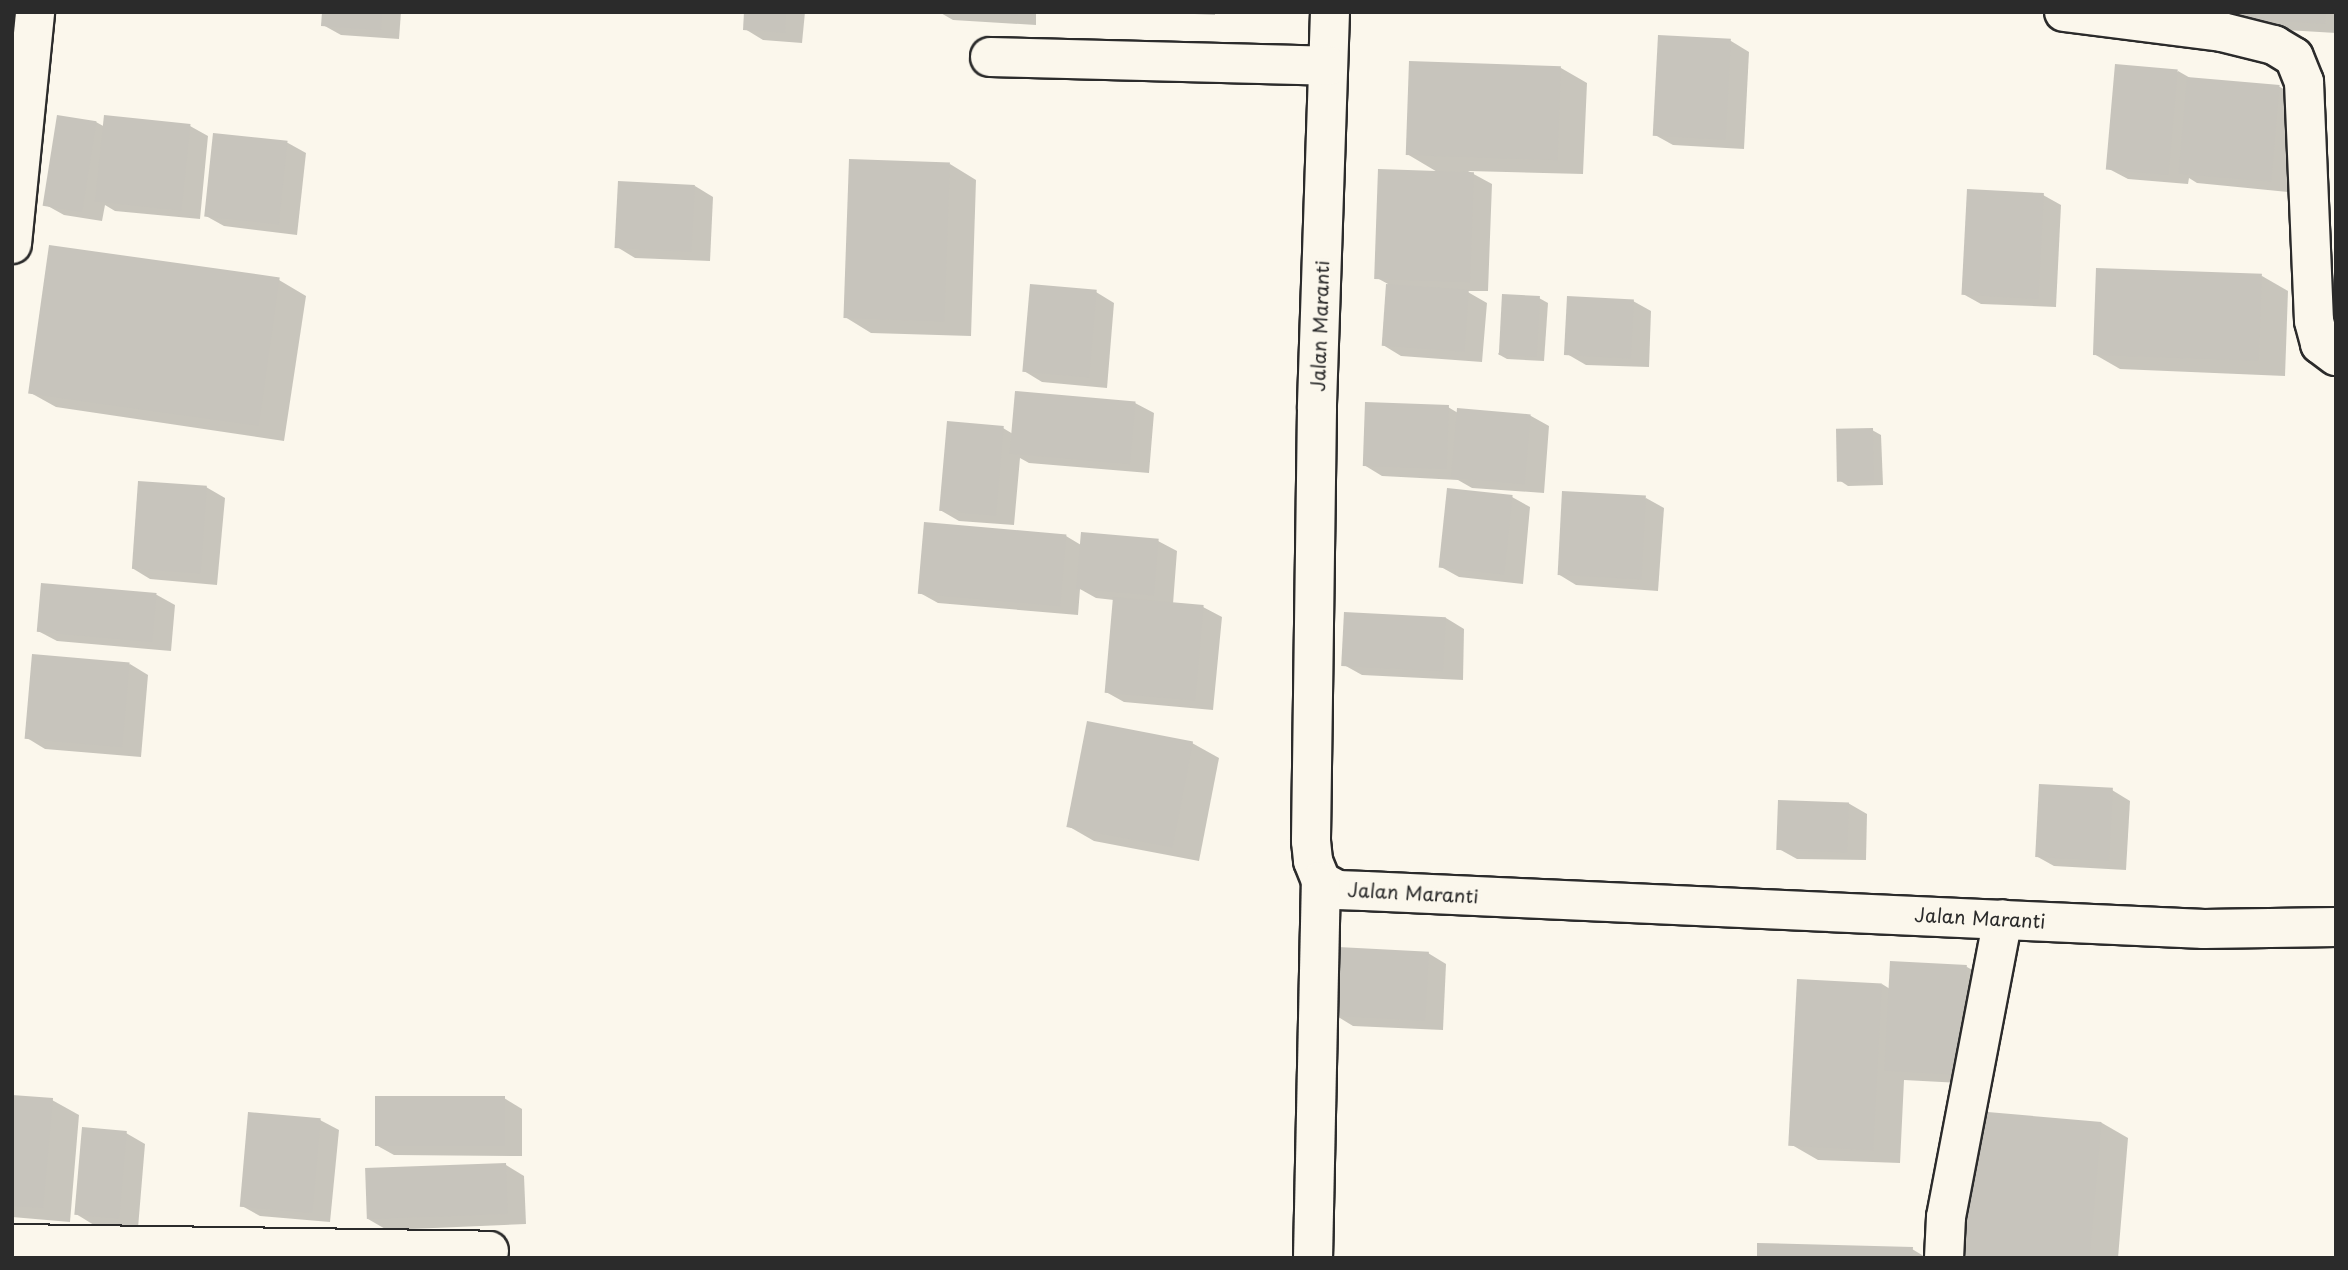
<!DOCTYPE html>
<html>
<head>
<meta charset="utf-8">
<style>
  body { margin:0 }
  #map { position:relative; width:2348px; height:1270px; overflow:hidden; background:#fbf7ec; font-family:"Playpen Sans",sans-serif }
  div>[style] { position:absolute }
  .shadow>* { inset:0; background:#0003 }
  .building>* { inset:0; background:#c7c4bc; transform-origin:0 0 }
  .roads { filter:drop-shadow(2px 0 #2b2b2b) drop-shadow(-2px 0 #2b2b2b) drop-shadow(0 2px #2b2b2b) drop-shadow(0 -2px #2b2b2b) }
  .minor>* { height:38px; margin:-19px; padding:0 19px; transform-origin:19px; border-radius:19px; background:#fbf7ec }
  span { translate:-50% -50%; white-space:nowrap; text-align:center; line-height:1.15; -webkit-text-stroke:6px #fbf7ec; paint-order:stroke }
  .street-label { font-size:19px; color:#2b2b2b }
  .frame { position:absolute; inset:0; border:14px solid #2b2b2b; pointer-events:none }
</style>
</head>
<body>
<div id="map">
  <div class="shadow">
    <div style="clip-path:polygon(323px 12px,401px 12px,399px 39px,341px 35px,323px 25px)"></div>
    <div style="clip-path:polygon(746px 12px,805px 12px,802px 43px,763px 40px,745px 29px)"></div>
    <div style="clip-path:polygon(939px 12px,1036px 12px,1036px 25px,953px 20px)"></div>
    <div style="clip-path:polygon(1153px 12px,1215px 12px,1215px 15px)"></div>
    <div style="clip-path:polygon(2233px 12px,2336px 12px,2336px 33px,2251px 28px)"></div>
    <div style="clip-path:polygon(1660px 37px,1731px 41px,1749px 52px,1744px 149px,1673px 145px,1655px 135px)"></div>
    <div style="clip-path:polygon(1561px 68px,1587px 83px,1583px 174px,1468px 171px,1492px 184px,1488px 291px,1466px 291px,1487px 303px,1482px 362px,1401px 356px,1383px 345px,1388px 284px,1377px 278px,1439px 173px,1407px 154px)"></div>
    <div style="clip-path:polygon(2178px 71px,2192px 79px,2280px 87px,2298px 97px,2289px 192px,2197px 183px,2189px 178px,2188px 184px,2128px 179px,2109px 169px)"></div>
    <div style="clip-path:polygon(96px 122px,105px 127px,190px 126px,208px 136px,200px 219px,115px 211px,105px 205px,102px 221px,64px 215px,46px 205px)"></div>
    <div style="clip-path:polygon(214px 135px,288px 143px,306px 153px,297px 235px,224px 226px,206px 216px)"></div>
    <div style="clip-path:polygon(950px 164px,976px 180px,971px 336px,871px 333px,845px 317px)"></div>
    <div style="clip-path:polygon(695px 186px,713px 197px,710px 261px,635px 258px,617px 247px)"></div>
    <div style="clip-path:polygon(2043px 195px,2061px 205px,2056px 307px,1981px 304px,1963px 294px)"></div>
    <div style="clip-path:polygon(2262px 276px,2288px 291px,2285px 376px,2120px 369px,2094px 354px)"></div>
    <div style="clip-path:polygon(279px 280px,306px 296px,284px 441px,56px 407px,29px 392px)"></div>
    <div style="clip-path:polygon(1096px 292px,1114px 303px,1107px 388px,1042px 382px,1024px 371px)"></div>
    <div style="clip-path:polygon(1539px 298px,1548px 303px,1544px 361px,1507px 359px,1498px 354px)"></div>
    <div style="clip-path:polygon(1633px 301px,1651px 311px,1649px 367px,1586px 365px,1567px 354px)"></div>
    <div style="clip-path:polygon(1135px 403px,1154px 413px,1149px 473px,1029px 463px,1020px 458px,1014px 525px,959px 521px,940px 510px,1003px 428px,1013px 434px)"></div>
    <div style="clip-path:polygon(1448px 407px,1458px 413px,1458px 410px,1531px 416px,1549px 426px,1544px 493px,1472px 488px,1458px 480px,1382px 476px,1364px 465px)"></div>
    <div style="clip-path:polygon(1872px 430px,1881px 435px,1883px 485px,1848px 486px,1839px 480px)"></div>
    <div style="clip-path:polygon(206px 487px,225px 498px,217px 585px,150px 579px,132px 568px)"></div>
    <div style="clip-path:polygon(1512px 497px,1530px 507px,1523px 584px,1459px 577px,1441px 567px)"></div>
    <div style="clip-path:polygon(1646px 498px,1664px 508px,1658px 591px,1576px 585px,1558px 574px)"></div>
    <div style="clip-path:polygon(1066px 536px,1081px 545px,1158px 541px,1177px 551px,1173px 604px,1203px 607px,1222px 617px,1213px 710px,1124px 702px,1106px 692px,1114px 600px,1096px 598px,1080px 589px,1078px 615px,938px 603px,920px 593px)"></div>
    <div style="clip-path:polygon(43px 585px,157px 595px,175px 605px,171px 651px,57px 641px,38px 631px)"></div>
    <div style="clip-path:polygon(1446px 618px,1464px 629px,1463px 680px,1362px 675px,1344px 665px)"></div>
    <div style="clip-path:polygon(130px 664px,148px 675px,141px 757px,45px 749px,27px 738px)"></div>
    <div style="clip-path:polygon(1192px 743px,1219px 758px,1199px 861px,1094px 841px,1068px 826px)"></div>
    <div style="clip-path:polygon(2112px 790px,2130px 801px,2126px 870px,2054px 866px,2036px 856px)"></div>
    <div style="clip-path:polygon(1848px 803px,1867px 814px,1866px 860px,1797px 859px,1779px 849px)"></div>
    <div style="clip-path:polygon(1428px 953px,1446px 964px,1443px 1030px,1353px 1026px,1335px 1015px)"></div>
    <div style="clip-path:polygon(1967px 967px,1985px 977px,1979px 1084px,1904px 1080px,1900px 1163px,1818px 1160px,1792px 1145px,1882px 984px,1890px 989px)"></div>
    <div style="clip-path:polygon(12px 1097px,52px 1100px,79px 1115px,70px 1222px,12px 1217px)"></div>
    <div style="clip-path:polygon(504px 1098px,522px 1109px,522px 1156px,394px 1155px,376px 1145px)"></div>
    <div style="clip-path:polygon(1977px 1113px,2102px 1123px,2128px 1138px,2118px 1258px,1965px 1258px)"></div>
    <div style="clip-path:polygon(320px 1120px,339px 1130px,330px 1222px,260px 1216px,242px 1206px)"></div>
    <div style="clip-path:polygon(126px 1133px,145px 1144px,138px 1228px,94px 1225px,76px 1214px)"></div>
    <div style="clip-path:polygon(506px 1165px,524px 1176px,526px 1224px,387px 1230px,368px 1219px)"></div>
    <div style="clip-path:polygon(1912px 1249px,1927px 1258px,1758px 1258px)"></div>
  </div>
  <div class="building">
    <div style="clip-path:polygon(322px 12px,382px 12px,381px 30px,321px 26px)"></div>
    <div style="clip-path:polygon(744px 12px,786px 12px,785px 33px,743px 30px)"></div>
    <div style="clip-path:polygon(995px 12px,1018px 12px,1018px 16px,994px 14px)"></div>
    <div style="clip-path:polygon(2231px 12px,2326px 12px,2325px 24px,2231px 18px)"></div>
    <div style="left:1658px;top:35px;width:73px;height:101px;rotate:3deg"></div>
    <div style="left:1409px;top:61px;width:152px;height:94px;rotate:2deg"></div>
    <div style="left:2115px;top:64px;width:63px;height:106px;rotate:5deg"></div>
    <div style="left:2187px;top:77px;width:93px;height:97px;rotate:5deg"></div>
    <div style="left:57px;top:115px;width:40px;height:92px;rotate:9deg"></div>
    <div style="left:104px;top:115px;width:87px;height:87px;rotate:6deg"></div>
    <div style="left:213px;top:133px;width:75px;height:84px;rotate:6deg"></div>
    <div style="left:849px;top:159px;width:101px;height:159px;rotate:2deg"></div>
    <div style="left:1378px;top:169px;width:96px;height:110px;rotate:2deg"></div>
    <div style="left:618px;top:181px;width:77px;height:67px;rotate:3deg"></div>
    <div style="left:1967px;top:189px;width:77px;height:106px;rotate:3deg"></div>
    <div style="left:49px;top:245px;width:233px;height:150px;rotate:8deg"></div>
    <div style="left:2096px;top:268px;width:166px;height:87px;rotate:2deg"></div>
    <div style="left:1030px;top:284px;width:67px;height:88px;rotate:5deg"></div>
    <div style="left:1386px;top:284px;width:83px;height:62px;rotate:4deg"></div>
    <div style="left:1502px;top:294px;width:38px;height:61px;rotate:3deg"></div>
    <div style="left:1567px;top:296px;width:67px;height:59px;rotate:3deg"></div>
    <div style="left:1015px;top:391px;width:121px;height:63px;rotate:5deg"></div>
    <div style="left:1365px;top:402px;width:84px;height:64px;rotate:2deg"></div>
    <div style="left:1457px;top:408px;width:74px;height:70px;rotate:5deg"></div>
    <div style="left:947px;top:421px;width:57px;height:90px;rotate:5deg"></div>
    <div style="left:1873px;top:428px;width:53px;height:37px;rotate:89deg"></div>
    <div style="left:138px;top:481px;width:69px;height:88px;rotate:4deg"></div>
    <div style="left:1447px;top:488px;width:66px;height:80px;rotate:6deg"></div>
    <div style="left:1562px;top:491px;width:84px;height:84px;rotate:3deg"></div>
    <div style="left:924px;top:522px;width:143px;height:72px;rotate:5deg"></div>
    <div style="left:1081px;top:532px;width:78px;height:57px;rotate:5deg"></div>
    <div style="left:41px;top:583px;width:116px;height:49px;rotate:5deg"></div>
    <div style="left:1113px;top:597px;width:91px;height:96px;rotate:5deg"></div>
    <div style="left:1344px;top:612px;width:102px;height:54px;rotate:3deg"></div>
    <div style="left:32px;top:654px;width:98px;height:85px;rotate:5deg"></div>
    <div style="left:1087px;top:721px;width:108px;height:108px;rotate:11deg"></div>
    <div style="left:2039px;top:784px;width:74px;height:73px;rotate:3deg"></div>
    <div style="left:1778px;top:800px;width:71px;height:50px;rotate:2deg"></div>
    <div style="left:1338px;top:947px;width:91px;height:69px;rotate:3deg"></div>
    <div style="left:1890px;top:961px;width:77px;height:110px;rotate:3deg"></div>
    <div style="left:1797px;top:979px;width:85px;height:167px;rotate:3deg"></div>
    <div style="clip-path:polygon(12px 1095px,53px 1098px,43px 1208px,12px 1206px)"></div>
    <div style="left:375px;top:1096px;width:130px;height:50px"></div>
    <div style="left:1976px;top:1111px;width:126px;height:148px;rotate:5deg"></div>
    <div style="left:248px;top:1112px;width:73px;height:95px;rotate:5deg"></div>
    <div style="left:82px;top:1127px;width:45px;height:88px;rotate:5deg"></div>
    <div style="left:506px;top:1163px;width:51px;height:141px;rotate:88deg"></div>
    <div style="clip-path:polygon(1757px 1243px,1913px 1247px,1912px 1258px,1757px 1258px)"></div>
  </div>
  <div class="roads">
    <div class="minor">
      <div style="left:1330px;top:12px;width:397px;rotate:91.9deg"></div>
      <div style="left:1317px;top:409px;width:432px;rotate:90.8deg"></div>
      <div style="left:1311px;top:841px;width:20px;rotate:84deg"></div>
      <div style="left:1313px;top:861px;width:22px;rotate:68deg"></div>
      <div style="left:1321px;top:881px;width:18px;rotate:29deg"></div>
      <div style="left:1337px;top:890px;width:28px;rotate:2deg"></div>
      <div style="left:1365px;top:891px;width:840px;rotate:2.59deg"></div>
      <div style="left:2204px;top:929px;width:132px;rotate:-0.9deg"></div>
      <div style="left:2064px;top:12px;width:159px;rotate:7.2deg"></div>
      <div style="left:2222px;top:32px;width:54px;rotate:14deg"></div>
      <div style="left:2274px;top:45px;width:23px;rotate:31deg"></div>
      <div style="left:2294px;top:57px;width:27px;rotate:68deg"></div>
      <div style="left:2304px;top:82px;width:239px;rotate:87.6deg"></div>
      <div style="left:2314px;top:321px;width:24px;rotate:75deg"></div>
      <div style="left:2320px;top:344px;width:20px;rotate:37deg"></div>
      <div style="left:990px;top:57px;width:338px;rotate:1.5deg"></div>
      <div style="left:12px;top:244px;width:233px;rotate:-84.3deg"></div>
      <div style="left:12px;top:1244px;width:477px;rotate:0.8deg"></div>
      <div style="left:1313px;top:1258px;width:377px;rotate:-88.8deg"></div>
      <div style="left:1944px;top:1258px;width:41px;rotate:-87.2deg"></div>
      <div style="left:1946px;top:1217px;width:303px;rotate:-79.2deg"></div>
    </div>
  </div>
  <div class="street-label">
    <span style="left:1320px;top:326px;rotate:-88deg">Jalan Maranti</span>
    <span style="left:1413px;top:893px;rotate:3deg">Jalan Maranti</span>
    <span style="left:1980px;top:918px;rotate:3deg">Jalan Maranti</span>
  </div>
  <div class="frame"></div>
</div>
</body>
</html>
